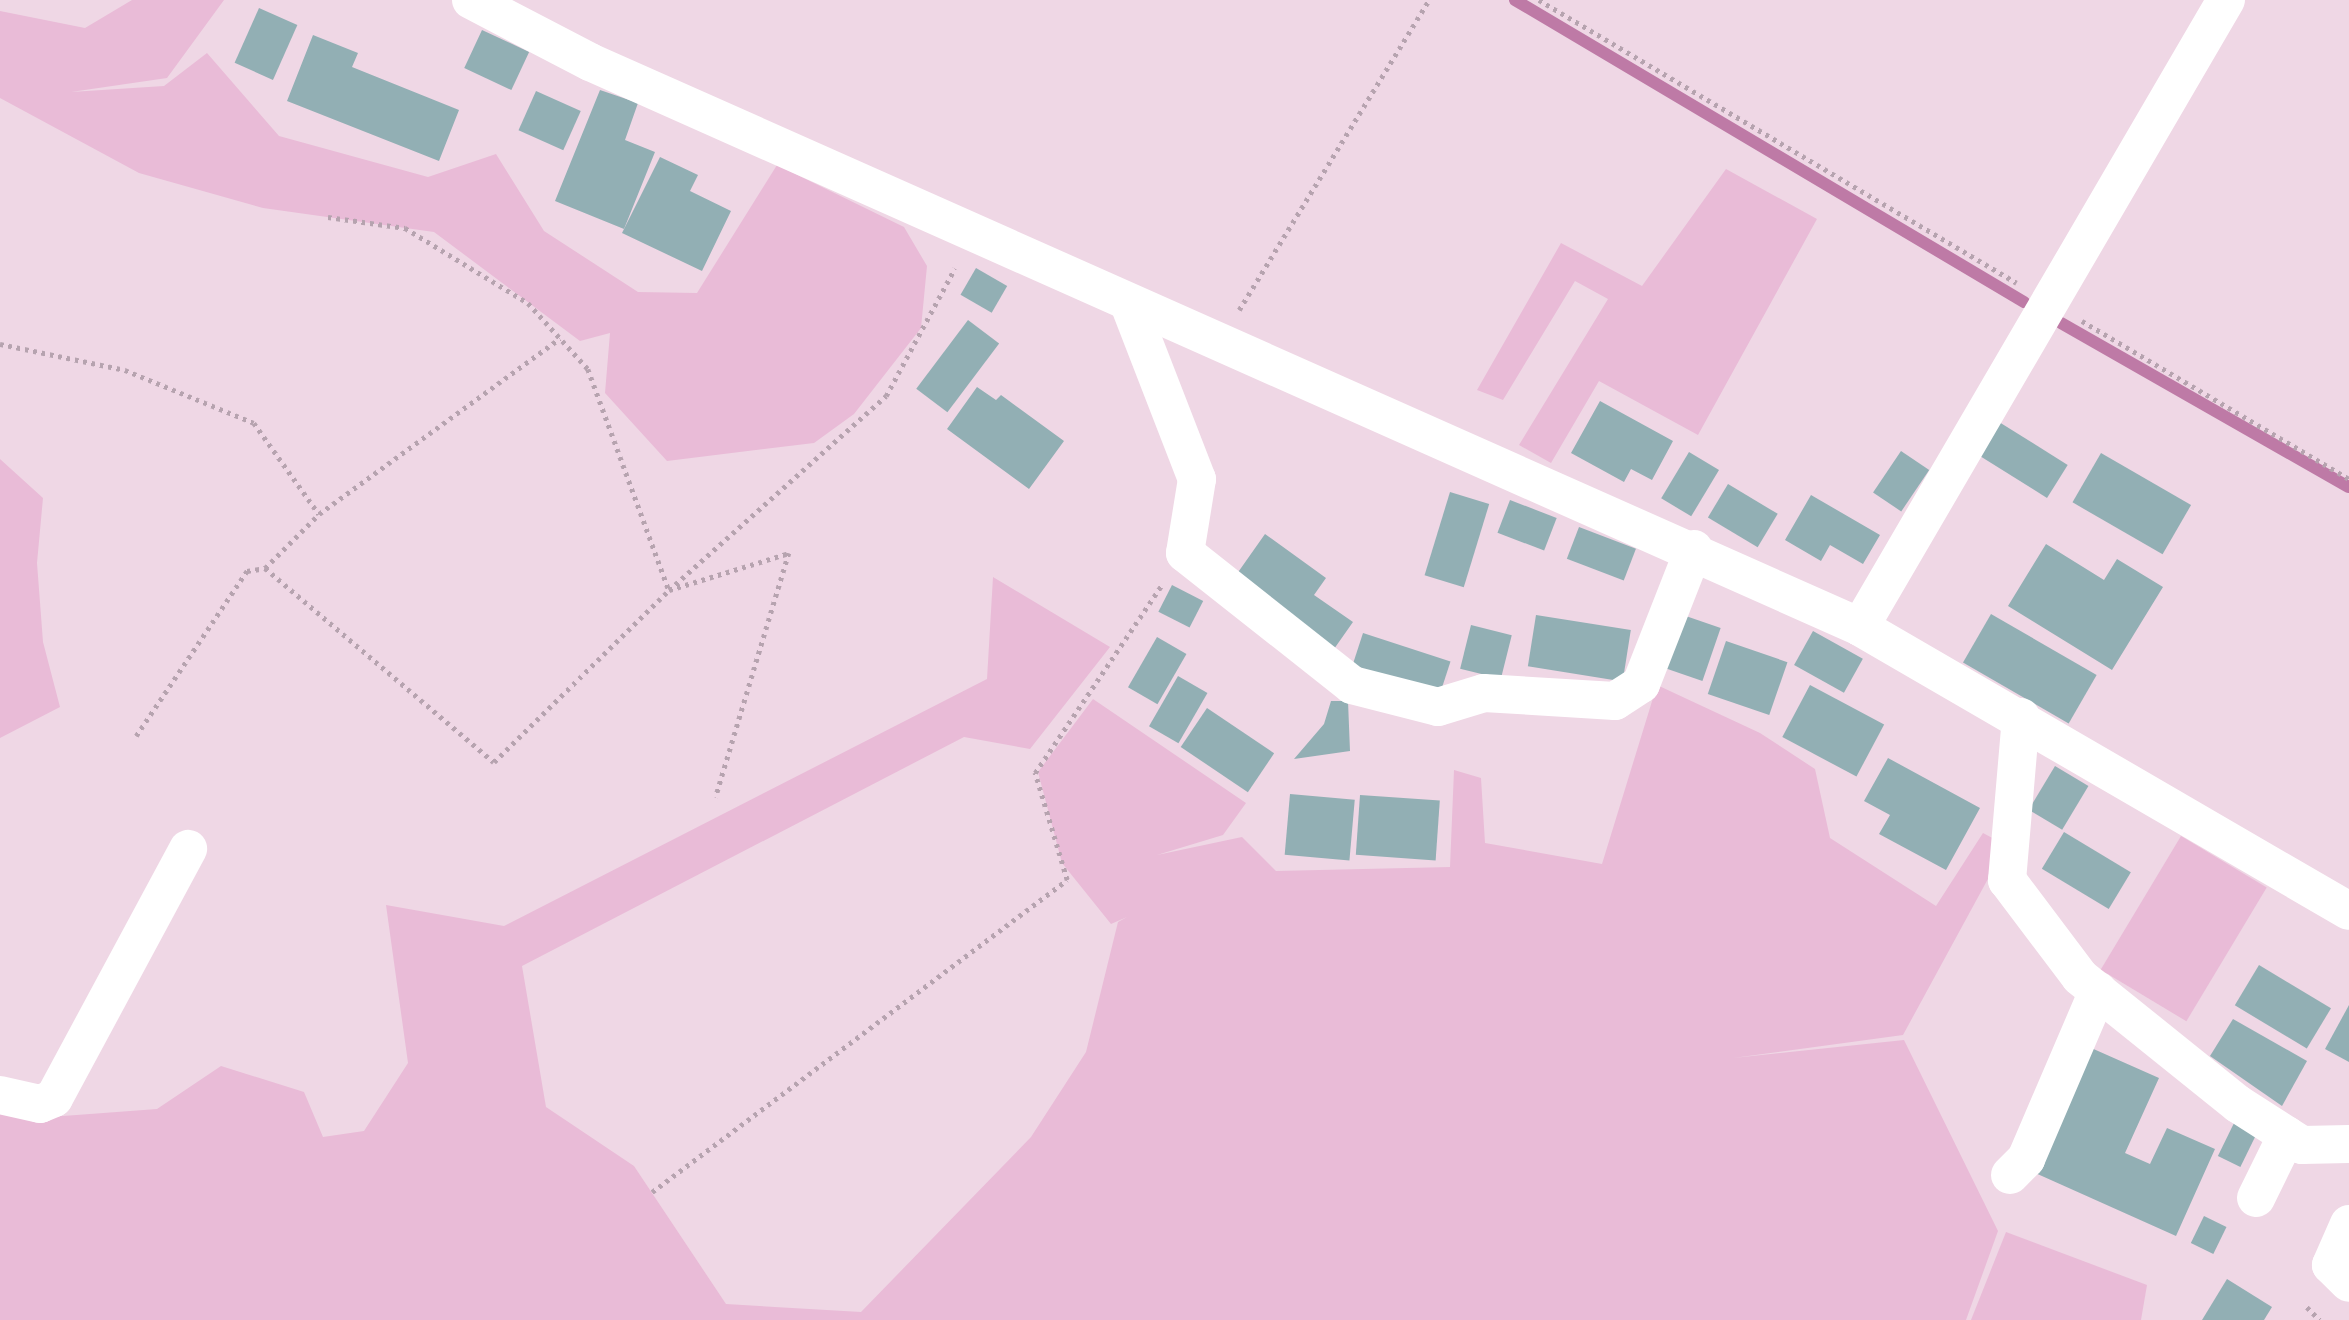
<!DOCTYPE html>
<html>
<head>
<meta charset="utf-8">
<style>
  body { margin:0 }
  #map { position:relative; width:2349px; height:1320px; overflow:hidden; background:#efd7e5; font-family:Cabin,sans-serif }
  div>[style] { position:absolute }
  .green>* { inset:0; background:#e9bbd7; transform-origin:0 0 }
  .stream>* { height:12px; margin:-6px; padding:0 6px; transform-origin:6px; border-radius:6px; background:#be7aa6 }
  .building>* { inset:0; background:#92afb4; transform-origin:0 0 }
  .path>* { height:4.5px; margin-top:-2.25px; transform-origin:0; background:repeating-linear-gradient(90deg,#b6a3af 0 3.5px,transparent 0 8.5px) }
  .minor>* { height:38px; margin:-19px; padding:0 19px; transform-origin:19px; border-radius:19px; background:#fff }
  span { translate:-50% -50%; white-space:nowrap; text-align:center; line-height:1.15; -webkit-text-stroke:7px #efd7e5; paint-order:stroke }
</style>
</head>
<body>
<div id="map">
  <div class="green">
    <div style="clip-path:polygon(132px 0,224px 0,167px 78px,71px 92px,164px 86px,207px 53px,279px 136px,428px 177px,496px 154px,544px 231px,638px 292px,697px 293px,777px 165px,904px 227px,927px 266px,921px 328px,854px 414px,814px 443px,667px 461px,605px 393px,610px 333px,580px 341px,434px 232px,263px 208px,139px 173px,0 98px,0 11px,85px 28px)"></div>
    <div style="clip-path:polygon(1726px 169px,1817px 219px,1698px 435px,1599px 381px,1551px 463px,1519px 445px,1608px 299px,1575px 281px,1503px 400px,1477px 390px,1561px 243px,1642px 286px)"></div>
    <div style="clip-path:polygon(0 459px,43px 498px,37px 563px,43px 642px,60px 707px,0 738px)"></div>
    <div style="clip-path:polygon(993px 577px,1110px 647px,1030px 749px,964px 737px,522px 966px,546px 1107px,634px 1166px,726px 1304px,861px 1312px,1031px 1137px,1086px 1052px,1118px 922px,1127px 917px,1111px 924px,1062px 863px,1038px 772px,1093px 699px,1246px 803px,1223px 835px,1157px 855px,1242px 837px,1276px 871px,1450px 867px,1454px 770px,1481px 778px,1485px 843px,1602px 864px,1657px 685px,1760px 733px,1815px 769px,1830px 838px,1936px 906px,1983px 833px,1998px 841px,1989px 877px,1903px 1035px,1733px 1058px,1904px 1040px,1998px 1231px,1966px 1320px,0 1320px,0 1110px,63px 1116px,157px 1109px,221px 1066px,304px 1092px,323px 1137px,364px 1131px,408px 1063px,386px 905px,504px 926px,987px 679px)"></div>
    <div style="left:2181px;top:836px;width:100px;height:156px;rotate:31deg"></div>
    <div style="clip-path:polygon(2006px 1232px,2147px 1285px,2141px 1320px,1971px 1320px)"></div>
  </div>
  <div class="stream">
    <div style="left:1515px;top:0;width:592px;rotate:30.68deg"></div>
    <div style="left:2061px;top:323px;width:331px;rotate:29.7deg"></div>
  </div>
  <div class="building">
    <div style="left:259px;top:8px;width:42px;height:60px;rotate:24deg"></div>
    <div style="left:482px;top:30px;width:52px;height:42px;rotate:25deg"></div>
    <div style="clip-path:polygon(313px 35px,358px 53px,352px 67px,459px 110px,439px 161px,287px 101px)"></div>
    <div style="clip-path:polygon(600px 90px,638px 103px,625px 140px,655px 152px,624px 229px,555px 201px)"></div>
    <div style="left:536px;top:91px;width:49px;height:43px;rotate:24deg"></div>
    <div style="clip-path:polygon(660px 157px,698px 175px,690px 191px,731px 211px,702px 271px,622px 233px)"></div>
    <div style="left:976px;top:268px;width:36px;height:31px;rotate:30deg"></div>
    <div style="left:968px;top:320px;width:39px;height:86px;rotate:37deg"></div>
    <div style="clip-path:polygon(977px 387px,996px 400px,1001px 395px,1064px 441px,1029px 489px,947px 429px)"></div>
    <div style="clip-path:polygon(1600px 401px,1673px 441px,1652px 480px,1631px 469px,1624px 482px,1571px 453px)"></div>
    <div style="left:1999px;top:422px;width:81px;height:39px;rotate:32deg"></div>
    <div style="left:1901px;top:451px;width:34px;height:50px;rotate:34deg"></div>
    <div style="left:1689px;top:452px;width:35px;height:54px;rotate:31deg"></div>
    <div style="left:2101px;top:453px;width:104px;height:57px;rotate:30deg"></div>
    <div style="left:1728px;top:484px;width:58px;height:39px;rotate:31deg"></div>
    <div style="left:1450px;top:492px;width:41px;height:87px;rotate:17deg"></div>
    <div style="clip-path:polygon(1811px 495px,1880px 535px,1863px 564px,1830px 545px,1821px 561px,1785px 540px)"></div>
    <div style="left:1510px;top:500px;width:50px;height:35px;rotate:21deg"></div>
    <div style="left:1579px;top:527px;width:61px;height:34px;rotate:21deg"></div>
    <div style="clip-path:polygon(1265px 534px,1326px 578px,1314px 595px,1353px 622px,1334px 649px,1234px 578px)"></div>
    <div style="clip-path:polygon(2046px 544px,2104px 580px,2117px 559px,2163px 587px,2112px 670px,2008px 606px)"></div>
    <div style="left:1172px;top:585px;width:35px;height:30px;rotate:27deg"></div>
    <div style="left:1680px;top:614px;width:43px;height:56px;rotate:19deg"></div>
    <div style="left:1991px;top:614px;width:122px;height:56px;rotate:30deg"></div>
    <div style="left:1536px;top:615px;width:96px;height:52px;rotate:9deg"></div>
    <div style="left:1471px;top:625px;width:42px;height:45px;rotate:14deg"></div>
    <div style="left:1813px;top:631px;width:57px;height:39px;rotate:29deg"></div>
    <div style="left:1363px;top:633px;width:92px;height:40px;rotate:18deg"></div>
    <div style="left:1157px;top:637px;width:34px;height:58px;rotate:30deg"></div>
    <div style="left:1726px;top:641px;width:65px;height:56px;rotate:19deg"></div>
    <div style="left:1178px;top:676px;width:34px;height:58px;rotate:30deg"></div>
    <div style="left:1810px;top:685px;width:84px;height:59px;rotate:28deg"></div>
    <div style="clip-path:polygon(1331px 701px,1348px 701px,1350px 751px,1294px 759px,1324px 724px)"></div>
    <div style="left:1207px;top:708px;width:81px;height:47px;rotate:34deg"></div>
    <div style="clip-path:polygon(1888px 758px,1980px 808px,1946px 870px,1879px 834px,1890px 815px,1864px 801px)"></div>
    <div style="left:2055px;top:766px;width:39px;height:51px;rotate:31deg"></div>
    <div style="left:1290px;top:794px;width:65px;height:61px;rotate:5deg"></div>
    <div style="left:1360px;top:795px;width:80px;height:60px;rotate:4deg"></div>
    <div style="left:2064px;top:832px;width:78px;height:43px;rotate:31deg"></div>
    <div style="left:2259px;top:965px;width:84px;height:47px;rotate:31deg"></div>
    <div style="clip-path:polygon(2349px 1005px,2349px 1062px,2325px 1049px)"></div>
    <div style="clip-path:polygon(2233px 1019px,2307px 1061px,2282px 1106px,2210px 1056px)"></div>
    <div style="clip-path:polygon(2089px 1047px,2159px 1078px,2125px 1153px,2150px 1164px,2167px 1128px,2215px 1149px,2176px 1236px,2033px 1172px)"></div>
    <div style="left:2235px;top:1121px;width:25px;height:39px;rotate:26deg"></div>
    <div style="left:2204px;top:1216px;width:25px;height:30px;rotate:26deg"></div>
    <div style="clip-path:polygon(2227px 1279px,2272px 1307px,2264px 1320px,2202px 1320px)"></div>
  </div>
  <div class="path">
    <div style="left:1539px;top:0;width:555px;rotate:30.63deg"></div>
    <div style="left:328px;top:217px;width:78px;rotate:8.1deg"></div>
    <div style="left:405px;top:228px;width:144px;rotate:31.4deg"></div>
    <div style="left:528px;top:303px;width:89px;rotate:47.7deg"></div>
    <div style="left:588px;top:369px;width:235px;rotate:69.9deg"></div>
    <div style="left:669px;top:590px;width:126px;rotate:-17.1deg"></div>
    <div style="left:789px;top:553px;width:255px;rotate:106.7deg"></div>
    <div style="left:1239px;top:310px;width:364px;rotate:-58.5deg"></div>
    <div style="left:2082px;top:321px;width:310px;rotate:30.6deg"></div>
    <div style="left:0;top:344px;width:128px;rotate:11.7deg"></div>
    <div style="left:125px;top:370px;width:139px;rotate:22.3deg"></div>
    <div style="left:254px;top:423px;width:112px;rotate:54.5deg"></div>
    <div style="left:265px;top:568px;width:76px;rotate:-45deg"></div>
    <div style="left:319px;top:514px;width:298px;rotate:-36.1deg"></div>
    <div style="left:136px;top:736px;width:199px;rotate:-56.1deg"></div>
    <div style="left:247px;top:571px;width:18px;rotate:-9deg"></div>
    <div style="left:265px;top:568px;width:300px;rotate:40.3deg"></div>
    <div style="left:494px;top:762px;width:245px;rotate:-44.5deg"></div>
    <div style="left:669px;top:590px;width:291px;rotate:-41.8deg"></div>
    <div style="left:886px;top:396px;width:145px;rotate:-61.7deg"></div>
    <div style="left:652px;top:1192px;width:519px;rotate:-36.94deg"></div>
    <div style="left:1067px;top:880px;width:112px;rotate:-106.7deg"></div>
    <div style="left:1035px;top:773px;width:227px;rotate:-56deg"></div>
    <div style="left:2307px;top:1307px;width:18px;rotate:45deg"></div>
  </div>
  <div class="minor">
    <div style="left:471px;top:0;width:134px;rotate:27.5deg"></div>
    <div style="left:590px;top:62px;width:1390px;rotate:23.98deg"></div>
    <div style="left:1860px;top:627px;width:565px;rotate:30.15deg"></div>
    <div style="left:1129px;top:304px;width:188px;rotate:68.8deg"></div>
    <div style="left:1197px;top:479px;width:75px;rotate:99.2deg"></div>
    <div style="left:1185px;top:553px;width:213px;rotate:38.3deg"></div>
    <div style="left:1352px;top:685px;width:89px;rotate:14.3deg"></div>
    <div style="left:1438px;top:707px;width:48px;rotate:-16.9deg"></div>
    <div style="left:1484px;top:693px;width:131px;rotate:3.5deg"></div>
    <div style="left:1615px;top:701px;width:31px;rotate:-33deg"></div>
    <div style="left:1641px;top:684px;width:145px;rotate:-68.6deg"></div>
    <div style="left:1860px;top:627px;width:726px;rotate:-59.73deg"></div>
    <div style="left:2021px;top:717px;width:164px;rotate:94.9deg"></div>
    <div style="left:2007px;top:880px;width:121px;rotate:53deg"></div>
    <div style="left:2080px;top:977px;width:203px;rotate:38.8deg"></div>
    <div style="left:2238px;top:1104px;width:76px;rotate:32.6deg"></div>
    <div style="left:2302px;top:1145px;width:47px;rotate:-1.2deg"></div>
    <div style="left:0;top:1095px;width:41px;rotate:12.7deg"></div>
    <div style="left:40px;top:1104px;width:15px;rotate:-23deg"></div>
    <div style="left:54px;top:1098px;width:283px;rotate:-61.7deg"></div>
    <div style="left:2010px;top:1175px;width:23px;rotate:-45deg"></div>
    <div style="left:2026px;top:1159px;width:183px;rotate:-66.8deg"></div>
    <div style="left:2256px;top:1198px;width:70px;rotate:-63.8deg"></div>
    <div style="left:2349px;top:1224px;width:45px;rotate:113.7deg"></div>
    <div style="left:2331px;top:1265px;width:25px;rotate:45deg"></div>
  </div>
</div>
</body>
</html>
